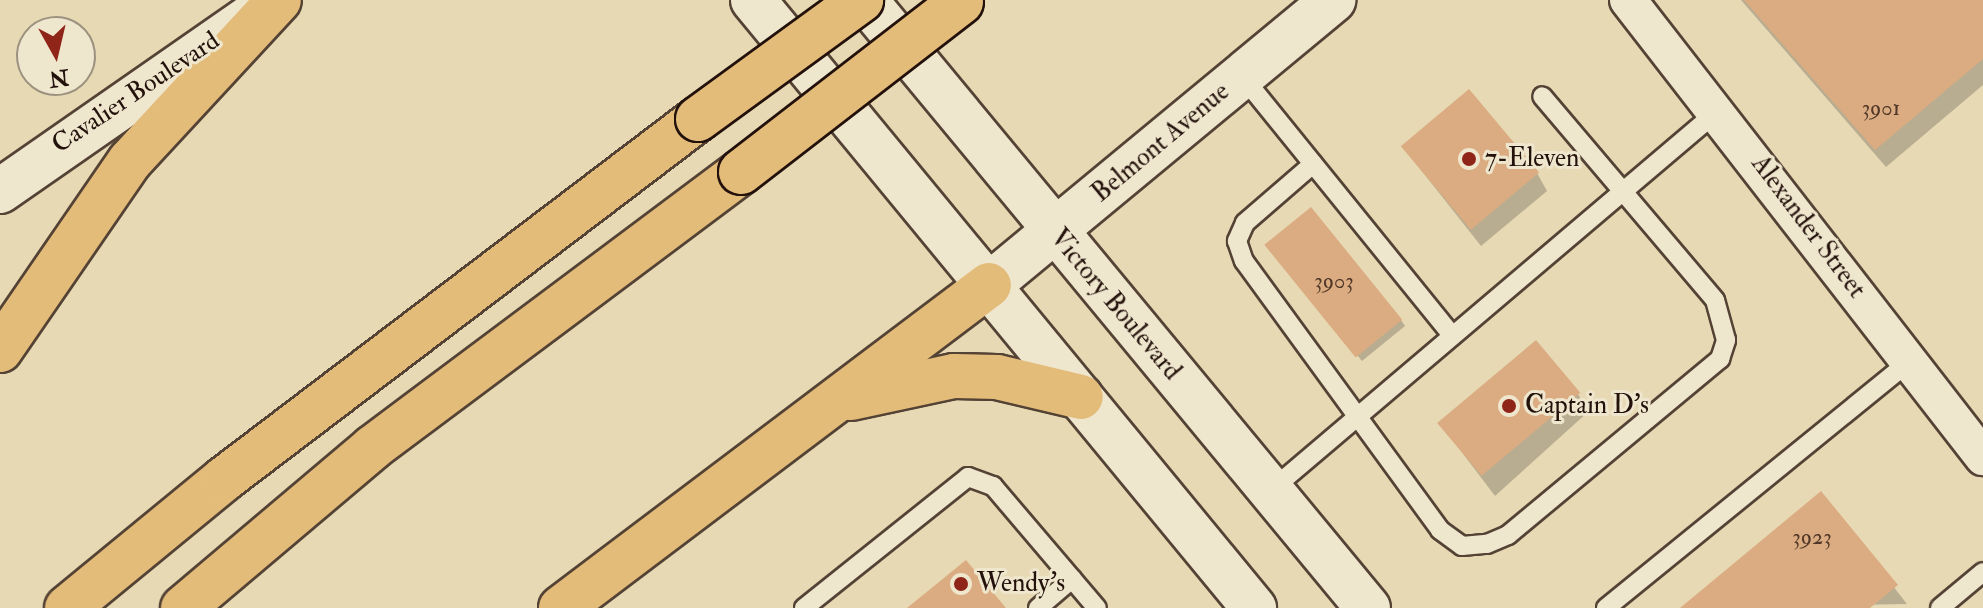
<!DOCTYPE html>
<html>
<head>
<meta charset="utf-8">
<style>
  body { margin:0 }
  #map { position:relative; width:1983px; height:608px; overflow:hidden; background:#e7d9b4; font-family:"IM FELL Double Pica",serif }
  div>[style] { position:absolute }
  .shadow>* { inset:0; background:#0003 }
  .building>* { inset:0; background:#dbac82; transform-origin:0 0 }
  .roads { filter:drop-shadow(2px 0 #544335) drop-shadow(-2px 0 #544335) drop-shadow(0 2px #544335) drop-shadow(0 -2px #544335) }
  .service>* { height:18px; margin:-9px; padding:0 9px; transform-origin:9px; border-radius:9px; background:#efe6ce }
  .minor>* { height:36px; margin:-18px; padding:0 18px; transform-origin:18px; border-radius:18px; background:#efe6ce }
  .tertiary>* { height:44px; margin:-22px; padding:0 22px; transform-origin:22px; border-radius:22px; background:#efe6ce }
  .secondary>* { height:44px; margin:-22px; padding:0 22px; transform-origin:22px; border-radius:22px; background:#efe6ce }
  .motorway>* { height:44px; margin:-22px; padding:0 22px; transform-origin:22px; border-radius:22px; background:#e4bc7a }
  .bridges { filter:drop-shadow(2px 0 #23110b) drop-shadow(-2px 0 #23110b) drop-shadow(0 2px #23110b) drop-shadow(0 -2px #23110b) }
  .motorway-bridge>* { height:44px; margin:-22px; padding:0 22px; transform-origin:22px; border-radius:22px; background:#e4bc7a }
  .dots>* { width:22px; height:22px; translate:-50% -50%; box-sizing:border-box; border:4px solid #efe6ce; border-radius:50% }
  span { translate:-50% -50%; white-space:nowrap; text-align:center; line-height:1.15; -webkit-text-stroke:6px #efe6ce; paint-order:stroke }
  .number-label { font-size:22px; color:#513829 }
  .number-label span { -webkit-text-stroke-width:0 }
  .street-label { font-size:26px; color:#23110b }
  .poi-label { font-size:26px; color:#23110b }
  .left { translate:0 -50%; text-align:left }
  .north { position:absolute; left:16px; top:16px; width:80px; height:80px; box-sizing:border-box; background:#efe6ce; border:2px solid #9d9180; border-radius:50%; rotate:172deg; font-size:22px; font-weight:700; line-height:32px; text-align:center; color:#23110b }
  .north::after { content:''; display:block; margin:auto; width:28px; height:36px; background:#8f2418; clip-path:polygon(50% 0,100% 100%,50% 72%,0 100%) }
</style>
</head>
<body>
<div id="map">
  <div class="shadow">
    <div style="clip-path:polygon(1741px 0,1983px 0,1983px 85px,1886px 167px)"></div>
    <div style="clip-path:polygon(1402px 146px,1537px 173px,1547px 191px,1481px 246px)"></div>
    <div style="clip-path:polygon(1271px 252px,1401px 320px,1405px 326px,1362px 361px)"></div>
    <div style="clip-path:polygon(1578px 394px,1588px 412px,1495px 496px,1439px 422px)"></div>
    <div style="clip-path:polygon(1821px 494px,1907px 604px,1683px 608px)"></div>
  </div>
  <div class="building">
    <div style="clip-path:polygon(1744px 0,1983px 0,1983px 59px,1875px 150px)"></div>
    <div style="left:1469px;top:89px;width:109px;height:89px;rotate:50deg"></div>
    <div style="left:1311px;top:207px;width:145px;height:60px;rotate:51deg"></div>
    <div style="left:1536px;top:340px;width:69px;height:129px;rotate:50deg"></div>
    <div style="clip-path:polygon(1821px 491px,1898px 585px,1870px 608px,1680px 608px)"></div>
    <div style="clip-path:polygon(966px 560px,1006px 608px,907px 608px)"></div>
  </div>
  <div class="roads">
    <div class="service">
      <div style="left:1242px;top:76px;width:329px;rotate:51deg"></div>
      <div style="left:1313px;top:164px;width:90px;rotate:139.1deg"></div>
      <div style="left:1245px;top:223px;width:20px;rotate:114deg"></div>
      <div style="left:1237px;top:241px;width:21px;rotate:71deg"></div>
      <div style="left:1244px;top:261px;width:333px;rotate:53.9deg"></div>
      <div style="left:1440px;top:530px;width:27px;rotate:36deg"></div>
      <div style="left:1462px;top:546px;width:25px;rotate:-5deg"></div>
      <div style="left:1487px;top:544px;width:23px;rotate:-23deg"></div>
      <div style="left:1508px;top:535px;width:276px;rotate:-39.7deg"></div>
      <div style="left:1720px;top:359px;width:20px;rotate:-72deg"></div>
      <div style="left:1726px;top:340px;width:41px;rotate:-105.4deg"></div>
      <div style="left:1715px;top:300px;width:267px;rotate:-130.3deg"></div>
      <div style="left:1270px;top:491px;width:589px;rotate:-40.32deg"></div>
      <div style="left:804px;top:608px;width:210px;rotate:-38.6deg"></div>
      <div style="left:968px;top:477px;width:27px;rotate:20deg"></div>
      <div style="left:993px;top:486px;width:160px;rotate:49.6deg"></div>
      <div style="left:1038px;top:608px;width:45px;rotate:-40.5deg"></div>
      <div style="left:1606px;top:608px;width:392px;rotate:-39.1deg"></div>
      <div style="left:1940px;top:608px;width:56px;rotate:-39.9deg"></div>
    </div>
    <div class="minor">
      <div style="left:1628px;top:0;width:579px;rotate:52.16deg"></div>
    </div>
    <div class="tertiary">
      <div style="left:0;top:191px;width:320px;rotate:-34.8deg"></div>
    </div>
    <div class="secondary">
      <div style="left:753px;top:0;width:788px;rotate:50.51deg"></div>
      <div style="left:865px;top:0;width:789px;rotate:50.4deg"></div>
      <div style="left:989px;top:285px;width:447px;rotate:-39.6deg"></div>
    </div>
    <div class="motorway">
      <div style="left:0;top:350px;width:229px;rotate:-55.5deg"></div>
      <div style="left:130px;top:161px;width:219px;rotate:-47.2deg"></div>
      <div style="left:851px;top:398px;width:105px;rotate:-12.1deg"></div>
      <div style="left:954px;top:376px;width:43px;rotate:1.3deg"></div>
      <div style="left:997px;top:377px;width:86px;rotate:13.4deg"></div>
      <div style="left:67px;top:608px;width:203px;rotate:-39.4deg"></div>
      <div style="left:224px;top:479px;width:595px;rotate:-37.22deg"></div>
      <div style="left:183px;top:608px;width:248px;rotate:-40.2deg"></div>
      <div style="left:372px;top:448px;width:461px;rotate:-36.8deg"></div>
      <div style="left:561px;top:608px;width:536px;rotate:-37.04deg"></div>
    </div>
  </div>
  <div class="bridges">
    <div class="motorway-bridge">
      <div style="left:698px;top:119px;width:202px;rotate:-36.1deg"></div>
      <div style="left:741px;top:172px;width:278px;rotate:-37.7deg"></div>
    </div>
  </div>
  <div class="dots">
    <div style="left:1469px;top:159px;background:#8f2418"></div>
    <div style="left:1509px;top:406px;background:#8f2418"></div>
    <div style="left:961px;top:584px;background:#8f2418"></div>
  </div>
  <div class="number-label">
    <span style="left:1881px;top:109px">3901</span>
    <span style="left:1334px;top:282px">3903</span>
    <span style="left:1812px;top:538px">3923</span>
  </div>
  <div class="street-label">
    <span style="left:136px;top:93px;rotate:-34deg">Cavalier Boulevard</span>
    <span style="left:1161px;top:143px;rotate:-40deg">Belmont Avenue</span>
    <span style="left:1808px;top:227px;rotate:53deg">Alexander Street</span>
    <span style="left:1115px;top:305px;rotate:50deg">Victory Boulevard</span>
  </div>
  <div class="poi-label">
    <span class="left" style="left:1485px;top:159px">7-Eleven</span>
    <span class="left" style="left:1525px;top:406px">Captain D's</span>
    <span class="left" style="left:977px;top:584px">Wendy's</span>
  </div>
  <div class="north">N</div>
</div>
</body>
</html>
